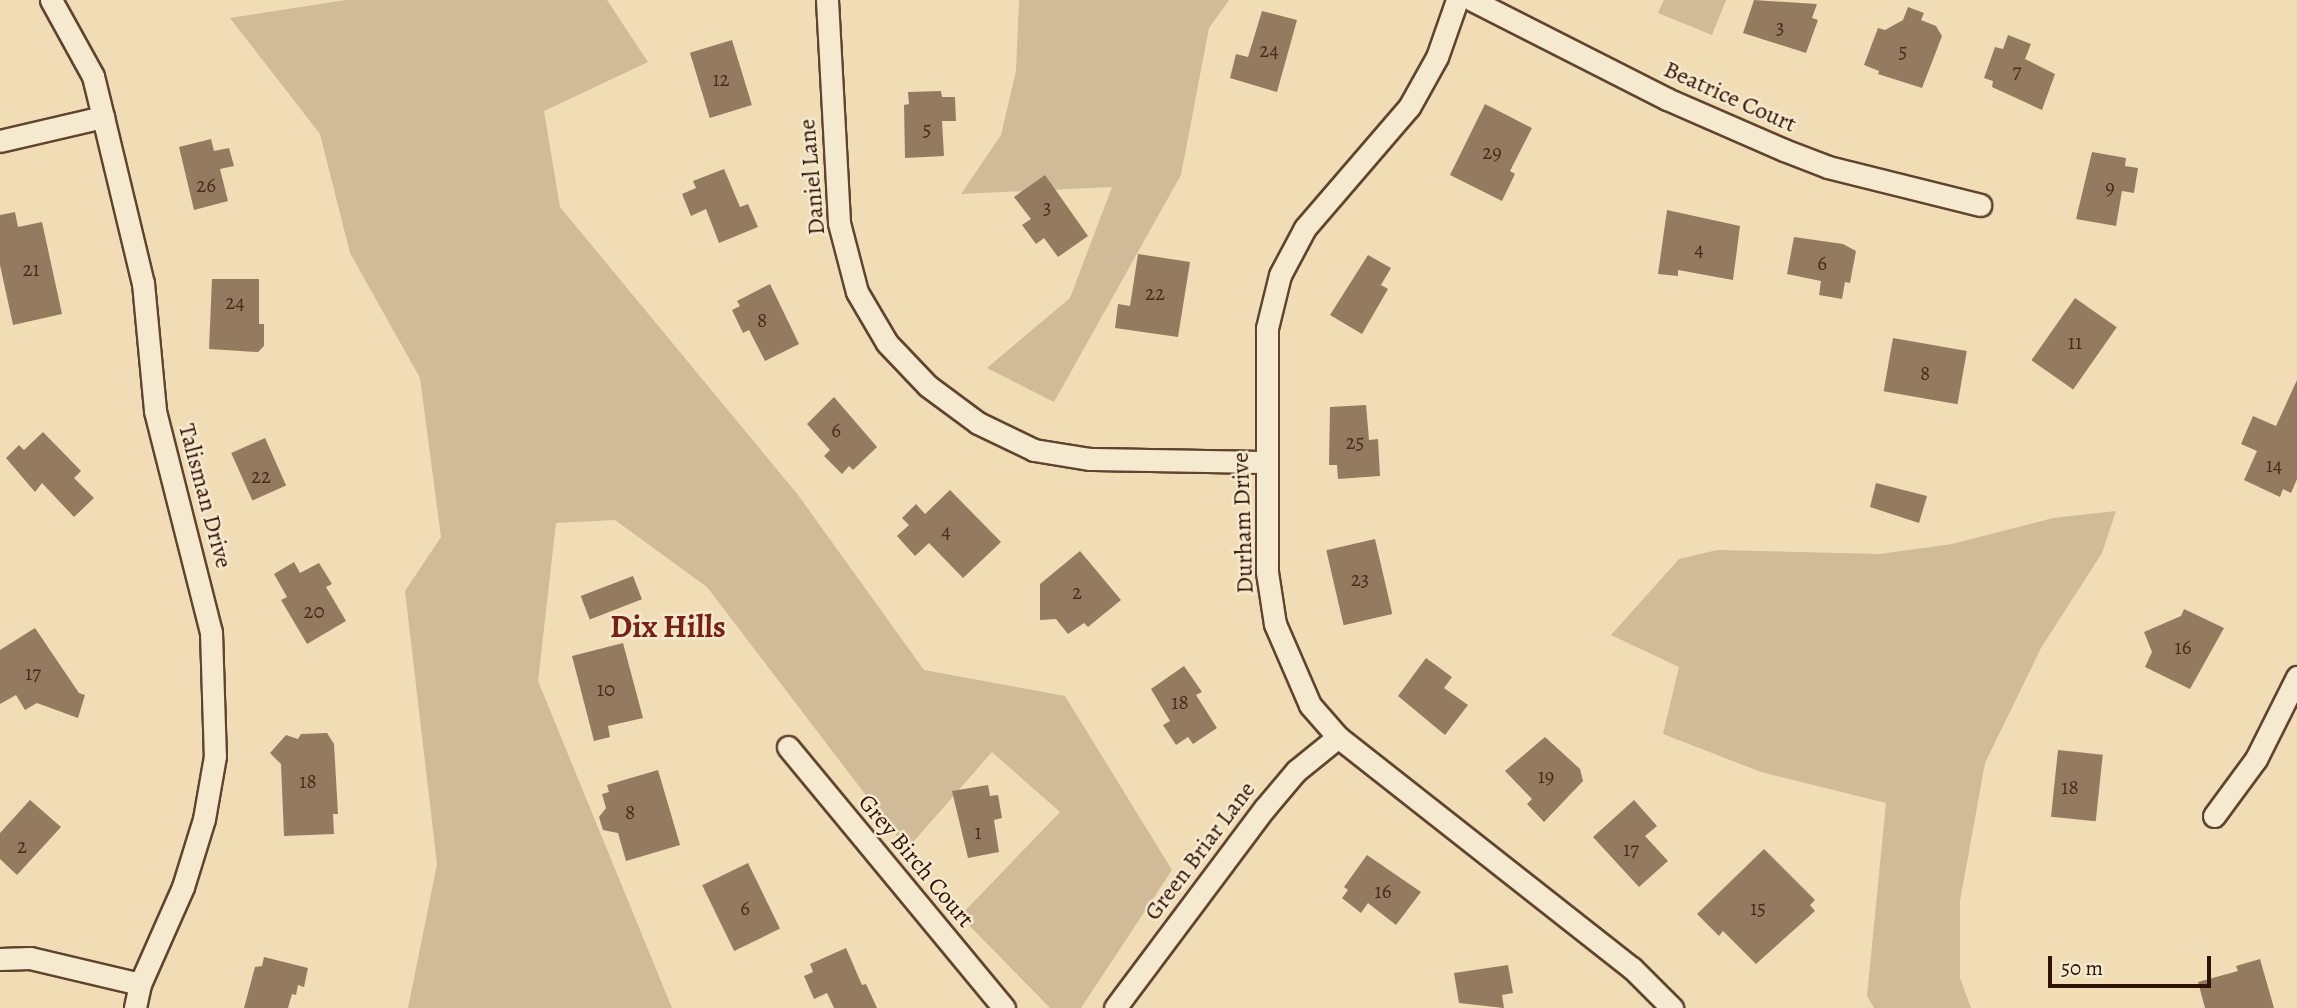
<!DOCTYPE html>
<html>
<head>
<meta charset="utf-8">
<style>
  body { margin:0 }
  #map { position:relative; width:2297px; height:1008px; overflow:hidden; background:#f0ddb5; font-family:Alegreya,serif }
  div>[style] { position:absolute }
  .green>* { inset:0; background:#d0ba97 }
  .building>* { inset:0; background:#947b60; transform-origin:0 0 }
  .roads { filter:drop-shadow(2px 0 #614430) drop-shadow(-2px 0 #614430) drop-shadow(0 2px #614430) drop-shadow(0 -2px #614430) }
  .street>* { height:21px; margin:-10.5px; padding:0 10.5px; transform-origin:10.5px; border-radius:10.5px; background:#f5e9cf }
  span { translate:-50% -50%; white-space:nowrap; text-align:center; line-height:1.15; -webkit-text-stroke:5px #f5e9cf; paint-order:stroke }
  .number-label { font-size:21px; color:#4a2c1a }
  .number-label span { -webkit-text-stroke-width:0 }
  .street-label { font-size:24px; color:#311103 }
  .district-label { font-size:32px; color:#7a1f14; font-weight:700 }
  .scale { position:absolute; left:2048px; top:956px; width:163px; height:32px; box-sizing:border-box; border:4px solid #311103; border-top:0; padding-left:9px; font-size:21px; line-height:24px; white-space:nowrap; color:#311103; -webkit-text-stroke:5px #f5e9cf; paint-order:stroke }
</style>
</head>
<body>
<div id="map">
  <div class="green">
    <div style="clip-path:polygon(346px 0,607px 0,648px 62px,544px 111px,560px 207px,798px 495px,924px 670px,1065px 696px,1172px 870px,1081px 1008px,1050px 1008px,960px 916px,1060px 812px,992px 752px,907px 849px,707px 587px,615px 520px,556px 523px,538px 681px,672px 1008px,408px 1008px,437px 864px,405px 591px,441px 537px,420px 378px,350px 253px,320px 134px,230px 18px)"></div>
    <div style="clip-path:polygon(1019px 0,1229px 0,1209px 28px,1181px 175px,1054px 402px,987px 368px,1070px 298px,1112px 187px,961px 194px,1001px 135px,1016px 71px)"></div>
    <div style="clip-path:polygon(1664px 0,1726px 0,1712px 35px,1658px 13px)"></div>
    <div style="clip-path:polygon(2116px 511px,2102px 553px,2041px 648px,1985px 763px,1960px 901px,1960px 978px,1971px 1008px,1874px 1008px,1867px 996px,1886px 803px,1761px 772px,1663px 734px,1679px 667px,1611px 635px,1679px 559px,1717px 550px,1880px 554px,1952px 544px,2053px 518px)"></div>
  </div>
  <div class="building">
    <div style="clip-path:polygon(1754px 0,1817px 4px,1812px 18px,1818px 20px,1806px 53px,1743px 33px)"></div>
    <div style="clip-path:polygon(1908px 7px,1924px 13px,1921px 20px,1936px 26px,1942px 36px,1922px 88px,1878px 74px,1879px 71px,1864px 65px,1878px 28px,1885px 30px,1903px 20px)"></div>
    <div style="clip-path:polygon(1262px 11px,1297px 20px,1277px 92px,1230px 78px,1236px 54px,1248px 57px)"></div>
    <div style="clip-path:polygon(2008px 35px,2031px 44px,2025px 59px,2055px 74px,2042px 110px,1992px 87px,1993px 81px,1984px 78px,1995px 47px,2003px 49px)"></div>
    <div style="left:732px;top:40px;width:68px;height:44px;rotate:73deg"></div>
    <div style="clip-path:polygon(941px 91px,942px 97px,955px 97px,956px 121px,942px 121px,944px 156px,905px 158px,904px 105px,909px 104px,908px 92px)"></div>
    <div style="clip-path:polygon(1485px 104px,1532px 128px,1510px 171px,1515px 174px,1502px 201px,1450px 175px)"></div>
    <div style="clip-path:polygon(211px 139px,214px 151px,229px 148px,234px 166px,220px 169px,228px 201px,194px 210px,179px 147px)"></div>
    <div style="clip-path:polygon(2092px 152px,2126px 158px,2125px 166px,2138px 168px,2134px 193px,2122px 191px,2116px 226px,2076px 219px)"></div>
    <div style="clip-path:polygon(724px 169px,740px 207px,748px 204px,758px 227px,719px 243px,706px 209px,691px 216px,682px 194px,696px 188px,693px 181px)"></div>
    <div style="clip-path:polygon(1045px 175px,1088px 236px,1058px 257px,1044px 238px,1036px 244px,1022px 225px,1031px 219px,1014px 197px)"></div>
    <div style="clip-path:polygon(1667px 210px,1740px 226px,1733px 280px,1678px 270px,1678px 276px,1658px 274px)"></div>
    <div style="clip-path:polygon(15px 212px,18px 227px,42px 222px,62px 314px,13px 325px,0 265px,0 215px)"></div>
    <div style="clip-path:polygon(1794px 237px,1843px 244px,1856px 251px,1850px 283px,1845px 282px,1842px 299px,1819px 295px,1821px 281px,1787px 274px)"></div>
    <div style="clip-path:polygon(1138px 254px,1190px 262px,1178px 337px,1115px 328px,1118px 304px,1130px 306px)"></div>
    <div style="clip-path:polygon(1368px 255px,1391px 268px,1381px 285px,1388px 289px,1362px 334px,1330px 315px)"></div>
    <div style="clip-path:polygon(212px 279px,259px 279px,259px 324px,264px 324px,264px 346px,258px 352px,209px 349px)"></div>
    <div style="clip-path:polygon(770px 284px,799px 344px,765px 361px,749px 330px,743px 333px,732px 310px,740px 306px,737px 301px)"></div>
    <div style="left:2075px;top:298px;width:51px;height:76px;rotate:35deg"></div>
    <div style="left:1893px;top:338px;width:75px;height:54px;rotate:10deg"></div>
    <div style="clip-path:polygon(2297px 380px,2297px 479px,2291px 493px,2283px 489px,2280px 497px,2244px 480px,2257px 451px,2241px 444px,2253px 416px,2276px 426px)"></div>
    <div style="clip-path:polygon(834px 397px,877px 447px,853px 470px,849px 466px,842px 474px,824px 456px,830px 450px,807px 424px)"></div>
    <div style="clip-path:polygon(1366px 405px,1369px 440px,1378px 439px,1380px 476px,1338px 479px,1337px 465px,1329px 465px,1330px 407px)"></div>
    <div style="clip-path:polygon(43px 432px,81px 471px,74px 478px,94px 498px,74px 517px,42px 483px,35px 492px,6px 458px,19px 445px,24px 450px)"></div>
    <div style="left:265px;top:438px;width:52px;height:37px;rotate:66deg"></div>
    <div style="clip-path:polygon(1876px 483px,1927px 496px,1919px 523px,1870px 507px)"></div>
    <div style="clip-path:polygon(950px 490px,1001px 542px,963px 578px,929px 543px,915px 556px,897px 536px,909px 525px,902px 518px,916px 504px,925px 514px)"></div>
    <div style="left:1375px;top:539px;width:77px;height:50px;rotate:77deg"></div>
    <div style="clip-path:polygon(1080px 551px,1121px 600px,1088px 627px,1084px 623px,1068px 634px,1056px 619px,1040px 620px,1040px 584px)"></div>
    <div style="clip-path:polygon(294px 562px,300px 573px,319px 563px,332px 584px,326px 587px,346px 621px,307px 644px,281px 600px,287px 597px,274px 574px)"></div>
    <div style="left:633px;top:576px;width:25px;height:56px;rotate:69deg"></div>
    <div style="clip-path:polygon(2184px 609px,2224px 628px,2190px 689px,2145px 667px,2152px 652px,2144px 632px,2181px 616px)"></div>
    <div style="clip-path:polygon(35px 628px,79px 693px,85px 695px,78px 718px,37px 703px,25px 710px,16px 695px,0 704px,0 650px)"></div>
    <div style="clip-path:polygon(623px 643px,643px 718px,608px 726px,610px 737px,594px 741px,572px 656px)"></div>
    <div style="clip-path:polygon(1426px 658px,1452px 677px,1444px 688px,1468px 705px,1445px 735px,1398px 696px)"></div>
    <div style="clip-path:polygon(1184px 666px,1202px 692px,1196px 695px,1217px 728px,1193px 744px,1188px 737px,1176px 745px,1163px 725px,1170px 721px,1151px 689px)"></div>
    <div style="clip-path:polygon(327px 733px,334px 744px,338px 814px,333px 814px,334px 834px,284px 836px,281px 764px,270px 753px,286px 735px,298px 739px,301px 734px)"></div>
    <div style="clip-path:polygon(1545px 737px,1580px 769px,1583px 781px,1544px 822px,1527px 804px,1532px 799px,1505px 771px)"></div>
    <div style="left:2058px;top:750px;width:45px;height:67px;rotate:6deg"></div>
    <div style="clip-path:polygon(658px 770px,680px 845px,626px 861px,618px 833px,603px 830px,599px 817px,606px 808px,602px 794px,609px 792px,607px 785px)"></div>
    <div style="clip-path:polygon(988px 785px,990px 796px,998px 795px,1002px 818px,994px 820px,999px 852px,968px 858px,952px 791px)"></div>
    <div style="clip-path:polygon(30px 800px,61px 827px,17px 875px,0 859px,0 833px)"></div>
    <div style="clip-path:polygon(1634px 800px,1657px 826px,1645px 836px,1668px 861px,1639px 887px,1593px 837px)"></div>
    <div style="clip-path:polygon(1764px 849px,1815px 900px,1810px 905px,1815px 911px,1756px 964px,1723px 931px,1719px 936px,1697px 914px)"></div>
    <div style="clip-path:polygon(1367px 855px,1421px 892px,1396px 925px,1368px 903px,1361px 913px,1342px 898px,1348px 890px,1344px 887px)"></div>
    <div style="left:748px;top:863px;width:73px;height:51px;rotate:64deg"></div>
    <div style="clip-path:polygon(846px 948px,862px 985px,866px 984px,877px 1008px,834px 1008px,827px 993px,814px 999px,804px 976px,813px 972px,810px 964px)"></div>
    <div style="clip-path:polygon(264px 957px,308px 968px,304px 987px,298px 985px,296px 995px,292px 994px,288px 1008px,244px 1008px,255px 967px,262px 966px)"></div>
    <div style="clip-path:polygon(2260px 959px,2274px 1008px,2205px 1008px,2198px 982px,2238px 971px,2236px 966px)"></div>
    <div style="clip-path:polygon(1508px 965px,1513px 993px,1502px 995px,1504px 1008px,1459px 1003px,1454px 973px)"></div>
  </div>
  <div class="roads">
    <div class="street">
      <div style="left:51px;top:0;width:87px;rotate:61.1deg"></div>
      <div style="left:93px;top:76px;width:42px;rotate:76.3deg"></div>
      <div style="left:103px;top:117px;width:171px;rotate:76.5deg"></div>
      <div style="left:143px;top:283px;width:129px;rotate:84.6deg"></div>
      <div style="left:155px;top:411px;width:228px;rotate:75.8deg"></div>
      <div style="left:211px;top:632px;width:124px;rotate:88.2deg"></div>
      <div style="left:215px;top:756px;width:64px;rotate:99.9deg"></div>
      <div style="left:204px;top:819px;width:71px;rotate:107.2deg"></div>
      <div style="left:183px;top:887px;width:106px;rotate:113.9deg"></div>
      <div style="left:140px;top:984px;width:25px;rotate:102deg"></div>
      <div style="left:827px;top:0;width:223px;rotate:86.9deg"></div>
      <div style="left:839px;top:223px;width:71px;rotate:75.4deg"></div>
      <div style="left:857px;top:292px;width:59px;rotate:59.5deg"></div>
      <div style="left:887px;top:343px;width:59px;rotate:46.4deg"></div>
      <div style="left:928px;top:386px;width:62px;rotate:36.5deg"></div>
      <div style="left:978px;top:423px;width:62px;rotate:25.7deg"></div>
      <div style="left:1034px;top:450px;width:57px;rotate:9.1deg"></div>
      <div style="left:1090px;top:459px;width:176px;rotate:1deg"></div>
      <div style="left:1457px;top:0;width:60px;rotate:109.3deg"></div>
      <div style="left:1437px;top:57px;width:57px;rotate:119.2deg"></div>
      <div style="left:1409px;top:107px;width:160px;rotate:130.7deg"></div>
      <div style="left:1305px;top:228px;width:53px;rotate:118deg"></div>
      <div style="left:1280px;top:275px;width:55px;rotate:103.8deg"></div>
      <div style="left:1267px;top:328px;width:244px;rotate:90deg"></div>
      <div style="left:1267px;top:572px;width:53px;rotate:81.3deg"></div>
      <div style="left:1275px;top:624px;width:88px;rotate:66.6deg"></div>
      <div style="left:1310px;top:705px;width:43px;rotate:48.8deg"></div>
      <div style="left:1338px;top:737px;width:374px;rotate:38.2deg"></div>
      <div style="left:1632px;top:968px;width:57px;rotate:45deg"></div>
      <div style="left:1472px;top:0;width:219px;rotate:26.9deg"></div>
      <div style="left:1667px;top:99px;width:128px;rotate:23.6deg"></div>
      <div style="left:1784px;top:150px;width:47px;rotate:21.1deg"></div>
      <div style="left:1828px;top:167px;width:157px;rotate:14deg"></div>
      <div style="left:0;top:141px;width:106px;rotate:-13.1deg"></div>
      <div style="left:788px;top:747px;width:339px;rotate:50.4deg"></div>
      <div style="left:2214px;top:816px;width:71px;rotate:-53.6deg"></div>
      <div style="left:2256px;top:759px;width:92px;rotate:-63.4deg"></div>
      <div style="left:0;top:959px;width:30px;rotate:-2deg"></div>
      <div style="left:30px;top:958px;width:113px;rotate:13.3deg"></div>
      <div style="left:1115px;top:1008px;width:249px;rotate:-53.2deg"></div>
      <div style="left:1264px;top:809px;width:50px;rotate:-49.9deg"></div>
      <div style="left:1296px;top:771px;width:54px;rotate:-39deg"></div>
    </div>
  </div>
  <div class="number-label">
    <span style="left:1780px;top:27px">3</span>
    <span style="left:1269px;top:50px">24</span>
    <span style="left:1903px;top:51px">5</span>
    <span style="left:2017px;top:71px">7</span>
    <span style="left:721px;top:79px">12</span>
    <span style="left:927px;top:129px">5</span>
    <span style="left:1492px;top:152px">29</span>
    <span style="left:206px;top:185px">26</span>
    <span style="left:2110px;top:187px">9</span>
    <span style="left:1047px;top:207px">3</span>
    <span style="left:1699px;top:249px">4</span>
    <span style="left:1822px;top:263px">6</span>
    <span style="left:31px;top:269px">21</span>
    <span style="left:1155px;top:293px">22</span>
    <span style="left:235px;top:302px">24</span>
    <span style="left:762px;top:320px">8</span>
    <span style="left:2075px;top:342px">11</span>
    <span style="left:1925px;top:373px">8</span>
    <span style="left:836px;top:430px">6</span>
    <span style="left:1355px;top:442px">25</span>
    <span style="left:2274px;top:465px">14</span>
    <span style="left:261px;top:476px">22</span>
    <span style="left:946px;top:531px">4</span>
    <span style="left:1360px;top:579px">23</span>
    <span style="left:1077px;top:592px">2</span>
    <span style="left:314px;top:611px">20</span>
    <span style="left:2183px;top:647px">16</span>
    <span style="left:33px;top:673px">17</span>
    <span style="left:606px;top:689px">10</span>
    <span style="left:1180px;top:702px">18</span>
    <span style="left:1546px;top:776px">19</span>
    <span style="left:308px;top:781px">18</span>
    <span style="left:2070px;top:787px">18</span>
    <span style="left:630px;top:812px">8</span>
    <span style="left:978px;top:832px">1</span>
    <span style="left:22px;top:846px">2</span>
    <span style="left:1631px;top:849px">17</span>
    <span style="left:1383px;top:891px">16</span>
    <span style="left:745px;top:908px">6</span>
    <span style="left:1758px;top:908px">15</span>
  </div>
  <div class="street-label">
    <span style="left:1730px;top:97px;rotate:24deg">Beatrice Court</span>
    <span style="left:812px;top:177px;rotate:-95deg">Daniel Lane</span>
    <span style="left:205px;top:496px;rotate:75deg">Talisman Drive</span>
    <span style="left:1243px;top:523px;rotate:-92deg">Durham Drive</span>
    <span style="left:1200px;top:851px;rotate:-53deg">Green Briar Lane</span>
    <span style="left:916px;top:861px;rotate:50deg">Grey Birch Court</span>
  </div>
  <div class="district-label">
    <span style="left:668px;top:626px">Dix Hills</span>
  </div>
  <div class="scale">50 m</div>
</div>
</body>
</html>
